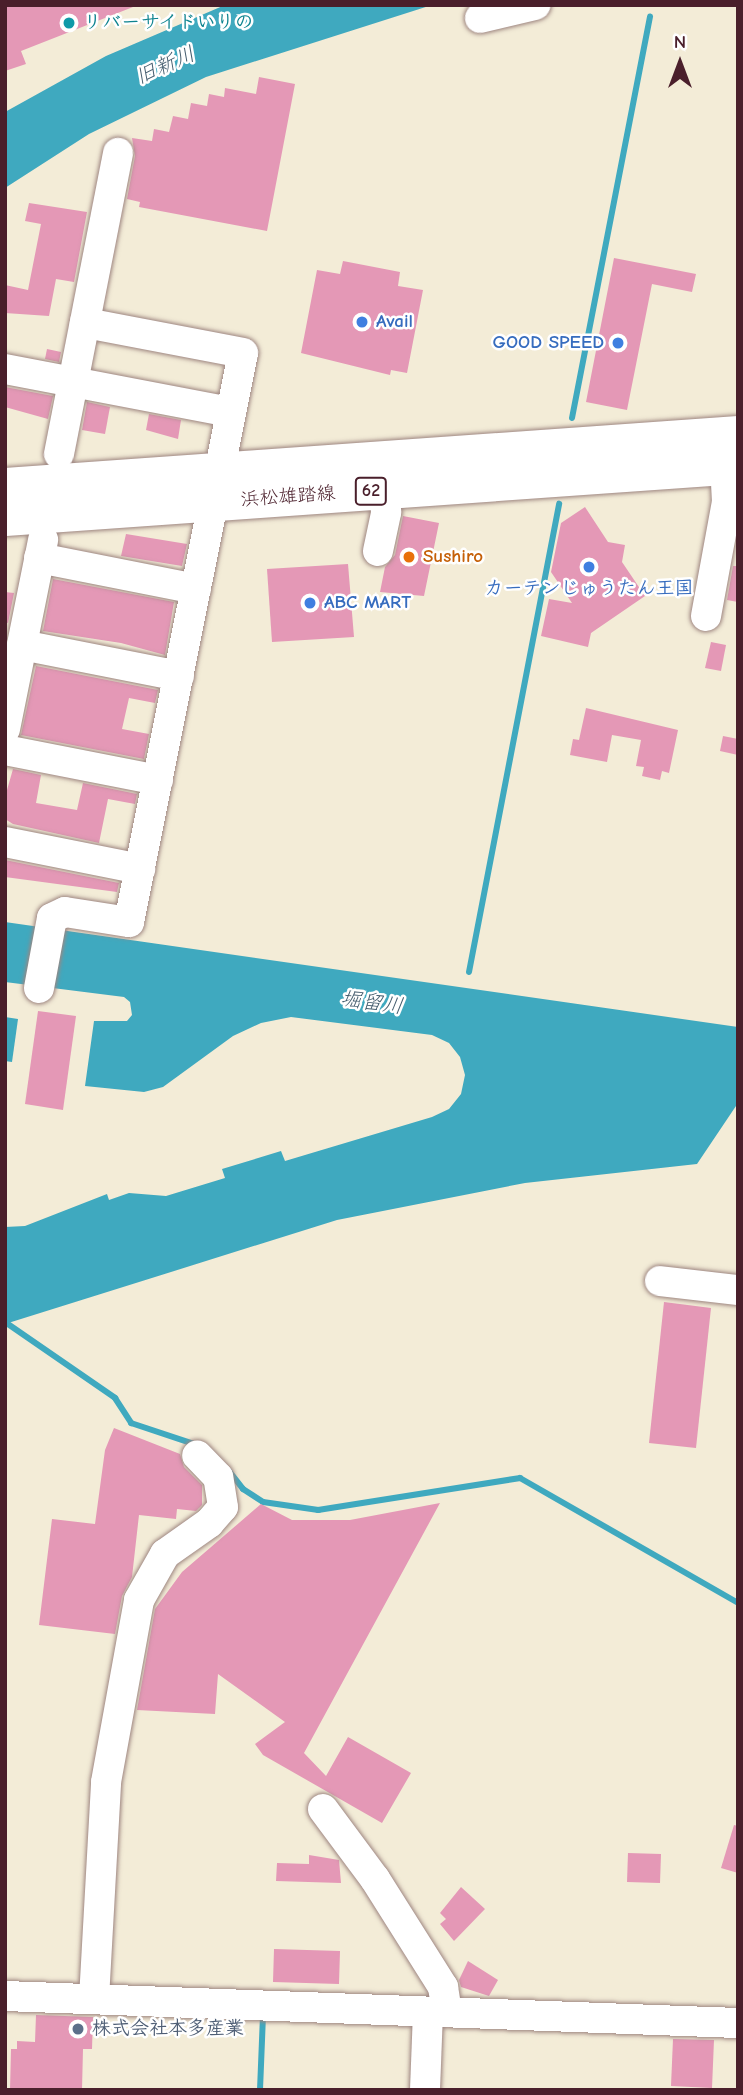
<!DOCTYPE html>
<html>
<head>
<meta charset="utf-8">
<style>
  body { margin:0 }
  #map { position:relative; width:743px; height:2095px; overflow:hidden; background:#f3ecd7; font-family:"Comic Neue","Klee One",sans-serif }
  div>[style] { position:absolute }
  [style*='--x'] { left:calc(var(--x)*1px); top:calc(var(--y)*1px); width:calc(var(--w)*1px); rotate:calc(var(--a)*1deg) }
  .water>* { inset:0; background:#3fa9bf }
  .stream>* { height:6px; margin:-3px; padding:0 3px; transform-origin:3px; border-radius:3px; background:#3fa9bf }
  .building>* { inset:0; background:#e498b6 }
  .roads { filter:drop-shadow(0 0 2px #9e8681) drop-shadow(0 0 2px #9e8681) }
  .minor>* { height:30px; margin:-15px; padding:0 15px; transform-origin:15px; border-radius:15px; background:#fff }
  .major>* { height:37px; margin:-18.5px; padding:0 18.5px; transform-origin:18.5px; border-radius:18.5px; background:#fff }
  .dots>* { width:19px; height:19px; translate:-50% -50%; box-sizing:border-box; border:4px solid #fff; border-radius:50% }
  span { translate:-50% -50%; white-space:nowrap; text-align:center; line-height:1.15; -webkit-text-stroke:5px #fff; paint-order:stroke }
  .shield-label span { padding:2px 5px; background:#fff; border:2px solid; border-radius:5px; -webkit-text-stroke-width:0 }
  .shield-label { font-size:18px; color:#4a1f2b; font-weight:700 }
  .culture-label { font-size:19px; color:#0d838f; font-weight:700 }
  .left { translate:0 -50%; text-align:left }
  .shop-label { font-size:19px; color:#366cbe; font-weight:700 }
  .right { translate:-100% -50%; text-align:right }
  .street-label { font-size:19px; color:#4a1f2b }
  .food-label { font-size:19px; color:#c56008; font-weight:700 }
  .service-label { font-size:19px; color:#4e5e75; font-weight:700 }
  .water-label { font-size:21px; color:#455d6e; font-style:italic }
  .frame { position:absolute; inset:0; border:7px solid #4a1f2b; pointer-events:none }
  .north { position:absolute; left:645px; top:28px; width:70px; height:70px; -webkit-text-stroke:5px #fff; paint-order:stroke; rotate:0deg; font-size:19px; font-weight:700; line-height:28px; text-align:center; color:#4a1f2b }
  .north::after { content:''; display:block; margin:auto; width:24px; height:32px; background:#4a1f2b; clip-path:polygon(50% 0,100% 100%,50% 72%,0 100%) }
</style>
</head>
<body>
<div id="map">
  <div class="water">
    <i style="clip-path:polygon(225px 5px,432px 5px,206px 77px,89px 134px,5px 188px,5px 112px,106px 56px)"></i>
    <i style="clip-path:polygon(5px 922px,738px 1027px,738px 1103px,697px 1164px,525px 1183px,337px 1220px,5px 1324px,5px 1227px,25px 1226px,107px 1194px,109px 1200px,129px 1193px,166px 1196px,225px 1178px,222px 1169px,281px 1151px,285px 1161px,432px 1117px,449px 1109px,461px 1094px,465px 1075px,460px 1057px,449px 1043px,432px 1035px,291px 1017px,261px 1023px,233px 1036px,163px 1087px,144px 1092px,85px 1086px,94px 1021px,127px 1021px,132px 1015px,130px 1002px,124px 997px,5px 982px)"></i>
    <i style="clip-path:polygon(5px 1017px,18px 1019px,12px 1062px,5px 1061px)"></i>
  </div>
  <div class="stream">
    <i style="--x:572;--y:418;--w:409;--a:-79"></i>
    <i style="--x:469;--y:972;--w:477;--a:-79.1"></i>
    <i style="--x:5;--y:1322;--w:134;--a:34.6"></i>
    <i style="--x:115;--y:1398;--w:30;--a:57"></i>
    <i style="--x:131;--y:1423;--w:70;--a:18.4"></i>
    <i style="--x:229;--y:1471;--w:23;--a:52"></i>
    <i style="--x:243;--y:1489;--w:24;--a:33"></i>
    <i style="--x:263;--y:1502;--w:56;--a:8.3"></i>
    <i style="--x:318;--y:1510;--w:205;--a:-9"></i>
    <i style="--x:520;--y:1478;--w:251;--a:29.8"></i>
    <i style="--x:260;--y:2090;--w:75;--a:-87.7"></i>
  </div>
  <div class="building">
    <i style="clip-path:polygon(5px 5px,132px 5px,133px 7px,21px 51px,26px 64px,5px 71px)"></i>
    <i style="clip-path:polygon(259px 77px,295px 84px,267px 231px,139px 207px,140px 202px,127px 199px,135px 156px,132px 138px,152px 141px,154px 129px,169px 132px,173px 116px,188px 119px,191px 103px,207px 106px,209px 94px,224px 97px,225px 88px,256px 94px)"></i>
    <i style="clip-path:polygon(29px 203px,87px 212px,74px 282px,56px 279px,49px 316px,5px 313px,5px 285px,28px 290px,41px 224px,25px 221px)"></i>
    <i style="clip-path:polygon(614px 258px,696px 274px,692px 292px,652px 284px,627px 410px,586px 402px)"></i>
    <i style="clip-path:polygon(343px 261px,400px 272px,398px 286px,423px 290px,407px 373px,391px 370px,390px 375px,301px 353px,317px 270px,340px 274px)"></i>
    <i style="clip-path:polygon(47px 349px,61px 352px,59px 362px,45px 359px)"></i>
    <i style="clip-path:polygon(5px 387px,53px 396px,48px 419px,5px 407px)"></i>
    <i style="clip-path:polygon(87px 402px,110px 407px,105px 434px,82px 430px)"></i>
    <i style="clip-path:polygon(149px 414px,181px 420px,178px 439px,146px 430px)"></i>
    <i style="clip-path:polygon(585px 507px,608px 542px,625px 545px,622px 562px,645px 596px,591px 633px,588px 647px,541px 636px,549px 599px,572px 603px,551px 572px,561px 523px)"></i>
    <i style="clip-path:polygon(403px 516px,439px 523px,424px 596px,380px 592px,385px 567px,395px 555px)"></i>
    <i style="clip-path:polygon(126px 534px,187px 544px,182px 566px,121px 556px)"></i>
    <i style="clip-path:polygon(348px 564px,354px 637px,272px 642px,267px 569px)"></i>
    <i style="clip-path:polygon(733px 566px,738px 566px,738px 602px,727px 600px)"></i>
    <i style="clip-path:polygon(53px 579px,174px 602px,165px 655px,121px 643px,43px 631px)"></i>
    <i style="clip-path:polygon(5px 592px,14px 593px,8px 623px,5px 622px)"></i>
    <i style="clip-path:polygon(711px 642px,726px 645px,721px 671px,705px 668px)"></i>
    <i style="clip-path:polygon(36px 666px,158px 690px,155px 703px,129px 698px,122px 729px,149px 734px,144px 759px,21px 735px)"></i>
    <i style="clip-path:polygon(586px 708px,678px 730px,669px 773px,662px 771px,660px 780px,642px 776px,644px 767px,636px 766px,641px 740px,612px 735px,607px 762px,570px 755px,573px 739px,579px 740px)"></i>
    <i style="clip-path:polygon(723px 736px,738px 739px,738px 755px,720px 751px)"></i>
    <i style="clip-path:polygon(13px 769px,41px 775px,36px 803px,77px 810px,83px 783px,137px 794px,135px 804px,108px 799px,99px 843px,13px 824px,5px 819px,5px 797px)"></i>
    <i style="clip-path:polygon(5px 860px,119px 883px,117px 892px,5px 877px)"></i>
    <i style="clip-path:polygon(38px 1011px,76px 1016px,63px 1110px,25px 1104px)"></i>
    <i style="clip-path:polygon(664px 1302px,711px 1308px,696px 1448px,649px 1443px)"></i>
    <i style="clip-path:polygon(114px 1428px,180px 1454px,184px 1467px,202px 1485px,202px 1505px,196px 1511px,177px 1509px,176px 1519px,139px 1515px,132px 1577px,122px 1596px,115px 1634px,39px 1625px,52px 1519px,95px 1524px,105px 1450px)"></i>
    <i style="clip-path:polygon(440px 1503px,304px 1753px,326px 1776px,348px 1737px,411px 1773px,382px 1823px,263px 1755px,255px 1744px,285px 1722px,218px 1674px,215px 1714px,137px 1710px,155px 1609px,182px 1572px,261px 1504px,292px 1520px,350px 1520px)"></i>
    <i style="clip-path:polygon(734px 1825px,738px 1826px,738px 1873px,721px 1868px)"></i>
    <i style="clip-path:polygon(628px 1853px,661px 1854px,660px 1883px,627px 1882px)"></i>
    <i style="clip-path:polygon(309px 1855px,339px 1860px,341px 1883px,276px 1881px,277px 1863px,309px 1864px)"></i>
    <i style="clip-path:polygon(461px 1887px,485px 1909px,454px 1941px,440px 1924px,446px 1919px,440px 1913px)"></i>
    <i style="clip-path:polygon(274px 1949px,340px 1951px,339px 1984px,273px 1982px)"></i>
    <i style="clip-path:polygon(468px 1961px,498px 1980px,489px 1996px,461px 1987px,459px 1980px)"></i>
    <i style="clip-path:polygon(36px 2015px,93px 2017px,92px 2049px,83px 2049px,82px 2090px,10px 2090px,11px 2049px,17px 2049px,17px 2041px,35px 2042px)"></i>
    <i style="clip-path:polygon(673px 2039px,714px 2040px,712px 2088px,671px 2086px)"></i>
  </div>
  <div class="roads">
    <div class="minor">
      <i style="--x:480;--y:18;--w:57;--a:-13.3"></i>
      <i style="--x:5;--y:369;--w:230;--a:10.8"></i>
      <i style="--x:59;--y:454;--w:307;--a:-78.9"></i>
      <i style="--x:378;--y:551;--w:40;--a:-78"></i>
      <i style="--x:386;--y:512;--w:22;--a:-95"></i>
      <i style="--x:39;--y:558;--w:160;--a:11.2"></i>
      <i style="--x:706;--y:616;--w:116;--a:-79.6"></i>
      <i style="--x:727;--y:502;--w:36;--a:-93"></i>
      <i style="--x:22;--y:645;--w:160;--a:11.2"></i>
      <i style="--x:5;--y:729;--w:193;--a:-78.6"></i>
      <i style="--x:5;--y:750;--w:156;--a:11.1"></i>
      <i style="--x:5;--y:842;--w:138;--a:11.3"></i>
      <i style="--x:39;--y:988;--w:71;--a:-79.5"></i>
      <i style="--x:52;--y:918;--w:14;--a:-25"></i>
      <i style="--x:65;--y:912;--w:65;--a:8.9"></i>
      <i style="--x:129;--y:922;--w:580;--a:-78.67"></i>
      <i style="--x:243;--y:353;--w:161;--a:-169.2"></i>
      <i style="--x:660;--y:1281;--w:79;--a:6.6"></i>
      <i style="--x:323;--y:1809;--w:87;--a:53.4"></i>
      <i style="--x:375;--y:1879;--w:128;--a:57.8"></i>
      <i style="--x:443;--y:1987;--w:25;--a:81"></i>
      <i style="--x:5;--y:1996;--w:733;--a:2.11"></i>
      <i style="--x:94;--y:1999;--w:217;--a:-86.8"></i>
      <i style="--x:106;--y:1782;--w:185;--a:-79.7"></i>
      <i style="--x:139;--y:1600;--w:53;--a:-60.5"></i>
      <i style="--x:165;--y:1554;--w:54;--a:-35.2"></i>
      <i style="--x:209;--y:1523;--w:21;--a:-49"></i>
      <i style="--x:223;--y:1507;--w:30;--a:-99"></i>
      <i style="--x:218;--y:1477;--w:30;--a:-134"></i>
      <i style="--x:425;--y:2090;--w:78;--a:-87.8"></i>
    </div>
    <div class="major">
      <i style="--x:5;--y:486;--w:735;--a:-4.06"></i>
      <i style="--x:5;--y:517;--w:735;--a:-4.06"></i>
    </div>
  </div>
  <div class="dots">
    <i style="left:69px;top:23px;background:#0f9aa8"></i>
    <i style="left:362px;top:322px;background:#3f7fe0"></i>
    <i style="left:618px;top:343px;background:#3f7fe0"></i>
    <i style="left:409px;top:557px;background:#e8710a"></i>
    <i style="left:589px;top:567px;background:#3f7fe0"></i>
    <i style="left:310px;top:603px;background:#3f7fe0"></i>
    <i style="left:78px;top:2029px;background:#5c6f8a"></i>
  </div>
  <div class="shield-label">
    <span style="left:371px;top:491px">62</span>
  </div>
  <div class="culture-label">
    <span class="left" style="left:83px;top:23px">リバーサイドいりの</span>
  </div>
  <div class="shop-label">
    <span class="left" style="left:376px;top:322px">Avail</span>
    <span class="right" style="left:604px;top:343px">GOOD SPEED</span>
    <span style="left:589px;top:589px">カーテンじゅうたん王国</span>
    <span class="left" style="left:324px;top:603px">ABC MART</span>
  </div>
  <div class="street-label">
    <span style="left:288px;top:497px;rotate:-4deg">浜松雄踏線</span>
  </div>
  <div class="food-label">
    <span class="left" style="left:423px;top:557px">Sushiro</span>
  </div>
  <div class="service-label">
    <span class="left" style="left:92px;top:2029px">株式会社本多産業</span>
  </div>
  <div class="water-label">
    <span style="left:165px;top:65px;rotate:-24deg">旧新川</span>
    <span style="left:372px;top:1002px;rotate:8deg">堀留川</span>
  </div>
  <div class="frame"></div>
  <div class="north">N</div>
</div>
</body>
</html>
